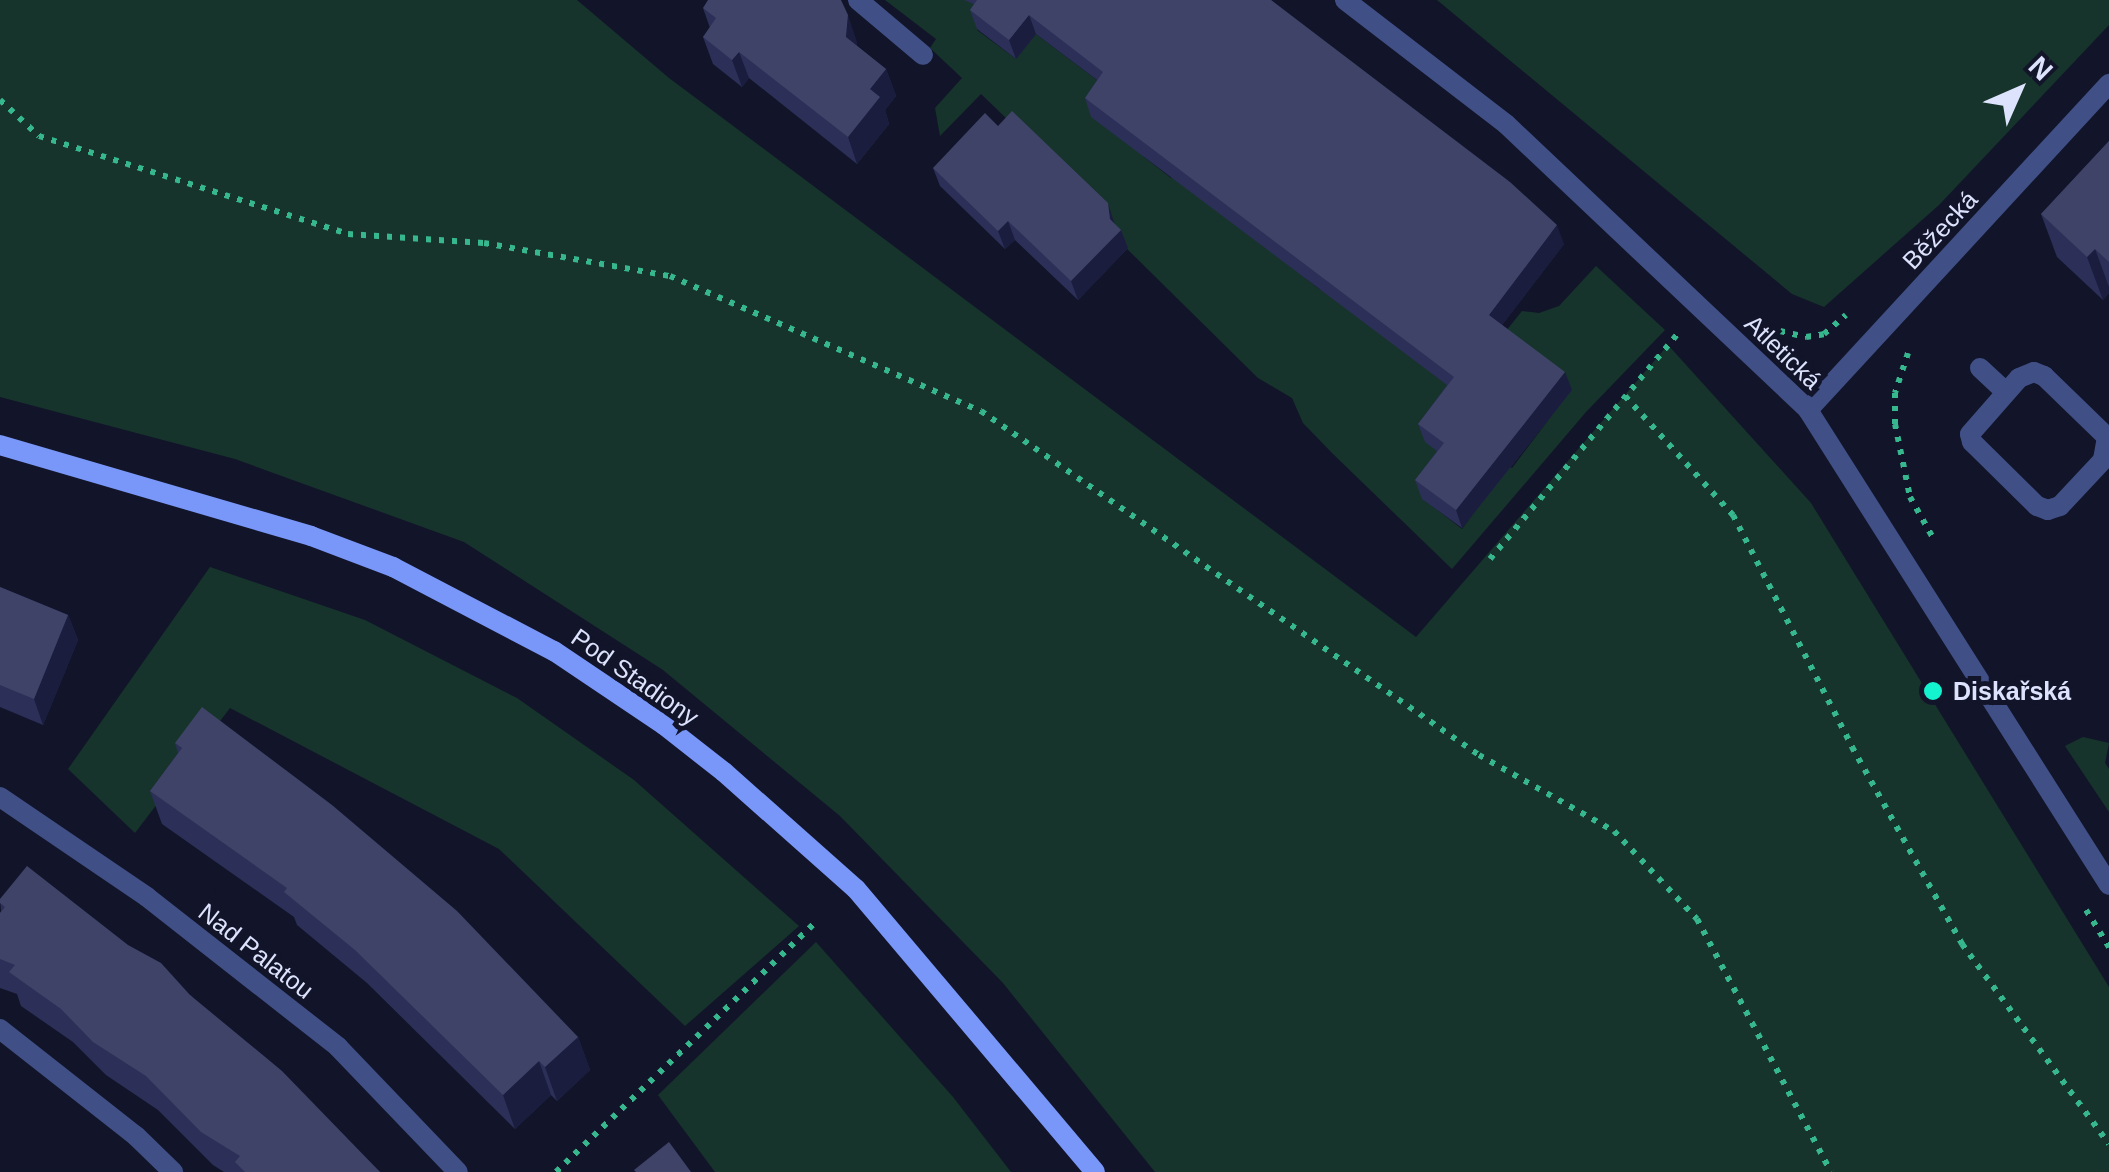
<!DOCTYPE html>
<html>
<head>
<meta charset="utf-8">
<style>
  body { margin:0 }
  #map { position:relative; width:2109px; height:1172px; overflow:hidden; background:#12152a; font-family:Helvetica,sans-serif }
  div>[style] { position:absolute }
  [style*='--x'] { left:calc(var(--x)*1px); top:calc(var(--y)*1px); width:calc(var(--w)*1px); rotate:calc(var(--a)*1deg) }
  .green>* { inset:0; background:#16342b }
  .path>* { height:6px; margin-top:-3px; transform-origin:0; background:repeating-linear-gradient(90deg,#37b78e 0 5px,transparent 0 13px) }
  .service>* { height:20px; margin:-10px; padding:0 10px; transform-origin:10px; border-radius:10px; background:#405086 }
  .minor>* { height:20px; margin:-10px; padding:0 10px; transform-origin:10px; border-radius:10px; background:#405086 }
  .tertiary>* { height:20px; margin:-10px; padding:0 10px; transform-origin:10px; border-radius:10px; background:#405086 }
  .secondary>* { height:20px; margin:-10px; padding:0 10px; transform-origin:10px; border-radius:10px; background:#7997f8 }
  .wall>* { inset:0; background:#2c2f57 }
  .shaded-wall>* { inset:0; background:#1a1d3d }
  .building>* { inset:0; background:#3f4368 }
  .dots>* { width:28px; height:28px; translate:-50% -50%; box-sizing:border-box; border:5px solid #12152a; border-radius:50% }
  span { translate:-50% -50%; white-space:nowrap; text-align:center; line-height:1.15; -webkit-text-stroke:10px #12152a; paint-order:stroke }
  .street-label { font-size:25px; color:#dde2fd }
  .poi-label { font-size:25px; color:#dde2fd; font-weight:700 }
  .left { translate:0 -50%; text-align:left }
  .north { position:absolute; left:1969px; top:40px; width:100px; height:100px; -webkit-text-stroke:8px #12152a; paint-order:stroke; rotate:45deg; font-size:28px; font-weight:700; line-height:40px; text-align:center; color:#dde2fd }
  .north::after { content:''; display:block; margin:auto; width:35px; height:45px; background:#dde2fd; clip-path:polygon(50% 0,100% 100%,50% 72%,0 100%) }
</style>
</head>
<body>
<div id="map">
  <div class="green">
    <i style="clip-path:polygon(0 0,577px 0,669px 78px,1416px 637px,1668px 345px,1811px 503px,2109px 987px,2109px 1172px,1155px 1172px,1003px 983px,840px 816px,663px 670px,464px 542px,235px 459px,0 397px)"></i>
    <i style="clip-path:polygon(evenodd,885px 0,995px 0,977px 30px,1016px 59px,1036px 34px,1110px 90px,1144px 157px,1171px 178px,1197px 145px,1280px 258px,1319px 289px,1502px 336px,1522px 311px,1539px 313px,1559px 306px,1596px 266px,1665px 330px,1586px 412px,1452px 569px,1333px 454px,1303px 423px,1292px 398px,1258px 378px,1116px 238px,1114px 222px,981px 94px,940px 136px,935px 108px,962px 78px,930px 48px,936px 39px,885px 0,1571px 390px,1512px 468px,1497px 457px,1489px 493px,1462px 529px,1423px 499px,1450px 461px,1571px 390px)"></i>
    <i style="clip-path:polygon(1437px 0,2109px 0,2109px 25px,1939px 205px,1824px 307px,1792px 294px)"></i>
    <i style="clip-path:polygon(210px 567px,365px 620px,517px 698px,634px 780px,799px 926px,685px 1026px,499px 849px,230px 708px,135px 833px,68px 769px)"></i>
    <i style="clip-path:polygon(2083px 737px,2109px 743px,2105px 763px,2109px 769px,2109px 812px,2065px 746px)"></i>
    <i style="clip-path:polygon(816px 942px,953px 1097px,1011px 1172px,715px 1172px,658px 1095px)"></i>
  </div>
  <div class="path">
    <i style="--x:0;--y:100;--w:53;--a:42.7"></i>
    <i style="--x:39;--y:136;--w:324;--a:17.6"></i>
    <i style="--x:348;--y:234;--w:136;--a:3.8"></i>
    <i style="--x:484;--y:243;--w:189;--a:10.1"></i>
    <i style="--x:670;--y:276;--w:339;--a:23.5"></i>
    <i style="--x:981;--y:411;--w:605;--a:34.64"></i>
    <i style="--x:1479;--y:755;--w:155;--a:29.4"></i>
    <i style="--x:1614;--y:831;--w:121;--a:46.7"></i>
    <i style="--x:1697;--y:919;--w:286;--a:62.1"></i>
    <i style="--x:1780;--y:331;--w:27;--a:13"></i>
    <i style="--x:1806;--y:337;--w:18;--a:-9"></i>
    <i style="--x:1824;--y:334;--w:29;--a:-41"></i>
    <i style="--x:1908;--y:353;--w:42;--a:108"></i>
    <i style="--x:1895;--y:393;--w:31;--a:90"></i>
    <i style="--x:1895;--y:424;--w:75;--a:78.4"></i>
    <i style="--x:1910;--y:497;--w:45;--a:60.6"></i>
    <i style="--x:1625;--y:396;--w:161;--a:47.8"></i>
    <i style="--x:1733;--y:515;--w:261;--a:62.8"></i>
    <i style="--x:1852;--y:747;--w:226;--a:60.8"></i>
    <i style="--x:1962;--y:944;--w:248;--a:53.7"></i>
    <i style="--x:1490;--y:559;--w:295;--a:-50.2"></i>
    <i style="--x:2086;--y:910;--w:44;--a:58.1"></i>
    <i style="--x:556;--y:1172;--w:358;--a:-43.9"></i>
  </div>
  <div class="service">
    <i style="--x:858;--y:0;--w:85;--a:40.2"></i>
    <i style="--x:1980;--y:368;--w:35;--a:43"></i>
    <i style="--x:2034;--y:372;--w:11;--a:22"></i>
    <i style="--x:2044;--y:376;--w:88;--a:44.1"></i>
    <i style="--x:2107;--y:437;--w:23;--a:100"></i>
    <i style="--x:2103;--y:460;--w:63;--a:133.1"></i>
    <i style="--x:2060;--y:506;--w:13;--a:162"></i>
    <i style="--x:2048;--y:510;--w:12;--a:-160"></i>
    <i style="--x:2037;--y:506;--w:91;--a:-135.4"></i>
    <i style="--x:1972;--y:442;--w:8;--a:-104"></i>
    <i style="--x:1970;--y:434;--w:74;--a:-48.8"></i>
    <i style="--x:2019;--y:378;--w:16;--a:-22"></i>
    <i style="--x:0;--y:1029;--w:173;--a:38.2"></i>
    <i style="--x:136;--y:1136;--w:52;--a:44.2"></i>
  </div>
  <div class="minor">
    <i style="--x:1808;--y:410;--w:444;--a:-47.3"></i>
    <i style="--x:0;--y:797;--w:178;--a:34.2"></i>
    <i style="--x:147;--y:897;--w:243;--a:38.1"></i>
    <i style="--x:338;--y:1047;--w:173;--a:46.2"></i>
  </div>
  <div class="tertiary">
    <i style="--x:1345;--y:0;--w:203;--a:37.6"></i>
    <i style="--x:1506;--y:124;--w:416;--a:43.4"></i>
    <i style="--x:1808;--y:410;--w:562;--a:57.64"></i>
  </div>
  <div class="secondary">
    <i style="--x:0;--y:445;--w:324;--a:16.3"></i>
    <i style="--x:311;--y:536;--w:88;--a:20.7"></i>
    <i style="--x:393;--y:567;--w:182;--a:27.6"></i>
    <i style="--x:554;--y:651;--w:133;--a:33.9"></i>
    <i style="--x:664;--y:725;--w:76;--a:38.1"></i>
    <i style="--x:724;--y:772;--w:176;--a:41.6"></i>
    <i style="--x:856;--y:889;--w:370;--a:49.8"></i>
  </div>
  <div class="wall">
    <i style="clip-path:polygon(964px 0,1271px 0,1564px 244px,1502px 325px,1572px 390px,1462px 528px,1422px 499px,1415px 480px,1437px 451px,1425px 442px,1418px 424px,1447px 385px,1091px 117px,1085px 98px,1097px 80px,1036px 34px,1016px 59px,977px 29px,970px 10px,974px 4px)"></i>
    <i style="clip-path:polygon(703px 8px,857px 42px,857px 46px,886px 69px,896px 96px,885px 110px,889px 124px,857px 164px,749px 78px,742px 87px,713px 64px,703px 37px,710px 28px)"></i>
    <i style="clip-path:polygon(998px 126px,1121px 230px,1128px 248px,1078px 300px,1015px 240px,1005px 249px,940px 186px,933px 168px)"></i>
    <i style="clip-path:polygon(2109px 141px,2109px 293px,2103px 300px,2057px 257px,2041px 214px)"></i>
    <i style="clip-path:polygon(0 587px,68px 615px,78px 640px,43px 725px,0 707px)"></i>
    <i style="clip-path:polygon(175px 743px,578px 1037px,590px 1070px,557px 1101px,551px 1095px,515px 1129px,367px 983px,297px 925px,294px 917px,162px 824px,150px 791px,178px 753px)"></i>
    <i style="clip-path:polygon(0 899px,190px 995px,380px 1172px,224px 1172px,213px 1165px,158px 1110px,106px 1075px,73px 1042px,21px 1006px,17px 994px,0 988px,0 913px,1px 911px)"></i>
  </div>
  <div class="shaded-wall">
    <i style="clip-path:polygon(848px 15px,857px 42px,856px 64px,846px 37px)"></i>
    <i style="clip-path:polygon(1029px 15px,1036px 34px,1016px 59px,1009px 40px)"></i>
    <i style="clip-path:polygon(739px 52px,749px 78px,742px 87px,732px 60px)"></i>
    <i style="clip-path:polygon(886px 69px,896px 96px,885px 110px,889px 124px,857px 164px,848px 137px,870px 89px)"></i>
    <i style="clip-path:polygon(1108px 203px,1114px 222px,1116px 235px,1121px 230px,1128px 248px,1078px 300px,1071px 281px,1110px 219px)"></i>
    <i style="clip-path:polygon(1008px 221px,1015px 240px,1005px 249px,998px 231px)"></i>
    <i style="clip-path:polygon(1557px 225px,1564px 244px,1496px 333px,1489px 315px)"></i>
    <i style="clip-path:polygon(2095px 249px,2109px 287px,2109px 293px,2103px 300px,2087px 257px)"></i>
    <i style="clip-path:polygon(1565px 372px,1572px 390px,1462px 528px,1456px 510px)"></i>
    <i style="clip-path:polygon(68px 615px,78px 640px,43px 725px,34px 699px)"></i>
    <i style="clip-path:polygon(578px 1037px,590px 1070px,557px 1101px,545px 1067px)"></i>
    <i style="clip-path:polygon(539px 1061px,551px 1095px,515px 1129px,503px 1095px)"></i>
  </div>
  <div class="building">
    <i style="clip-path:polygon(708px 0,841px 0,848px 15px,846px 37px,886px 69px,870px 89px,880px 97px,848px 137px,739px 52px,732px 60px,703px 37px,716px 18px,703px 8px)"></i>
    <i style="clip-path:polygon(977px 0,1271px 0,1510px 182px,1557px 225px,1489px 315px,1565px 372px,1456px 510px,1415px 480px,1444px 443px,1418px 424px,1454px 377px,1085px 98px,1103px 72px,1029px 15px,1009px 40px,970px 10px)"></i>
    <i style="clip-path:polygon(1012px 111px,1108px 203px,1110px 219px,1121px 230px,1071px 281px,1008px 221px,998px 231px,933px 168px,985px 113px,998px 126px)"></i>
    <i style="clip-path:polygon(2109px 141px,2109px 262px,2095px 249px,2087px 257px,2041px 214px)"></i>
    <i style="clip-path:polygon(0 587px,68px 615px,34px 699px,0 685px)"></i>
    <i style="clip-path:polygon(202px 707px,332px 805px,457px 911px,578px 1037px,545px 1067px,539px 1061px,503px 1095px,355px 950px,284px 892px,287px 888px,150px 791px,182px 748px,175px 743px)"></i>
    <i style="clip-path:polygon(27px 866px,128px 945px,161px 963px,190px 995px,282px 1071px,380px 1172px,245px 1172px,235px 1162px,240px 1156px,201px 1132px,146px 1076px,93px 1042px,61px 1009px,9px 972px,15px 965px,0 959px,0 913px,5px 907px,0 903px,0 899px)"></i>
    <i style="clip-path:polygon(669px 1142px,691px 1172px,636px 1172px,634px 1170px)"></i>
  </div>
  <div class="dots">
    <i style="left:1933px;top:691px;background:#13f3cf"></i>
  </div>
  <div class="street-label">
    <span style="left:1940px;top:230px;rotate:-47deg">Běžecká</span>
    <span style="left:1783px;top:352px;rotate:44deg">Atletická</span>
    <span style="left:635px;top:677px;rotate:35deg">Pod Stadiony</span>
    <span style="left:256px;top:951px;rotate:38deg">Nad Palatou</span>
  </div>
  <div class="poi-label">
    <span class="left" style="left:1953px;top:691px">Diskařská</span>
  </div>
  <div class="north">N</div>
</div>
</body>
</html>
